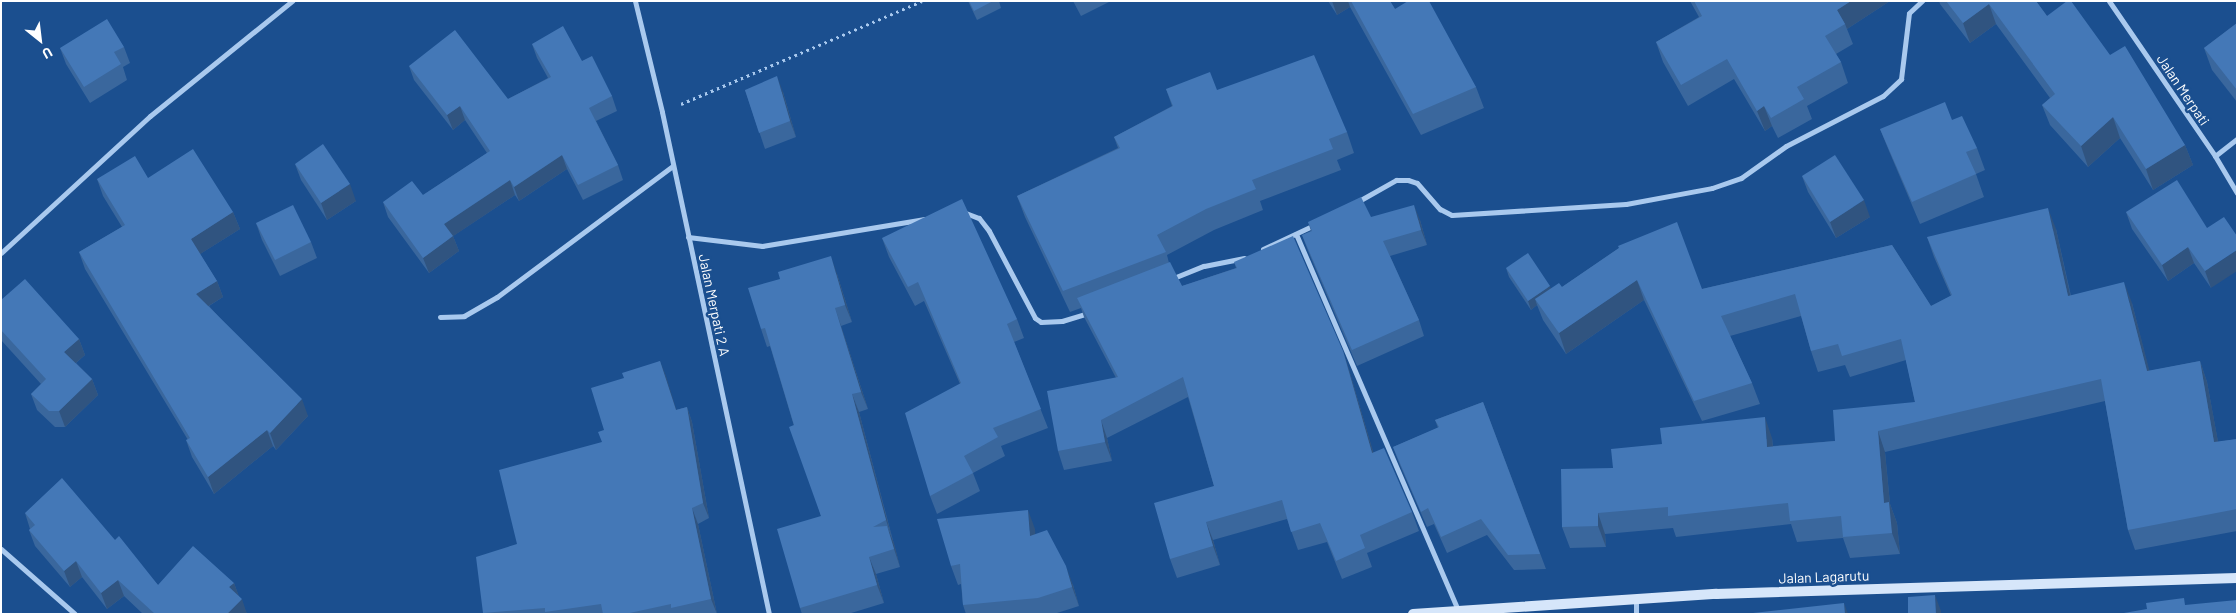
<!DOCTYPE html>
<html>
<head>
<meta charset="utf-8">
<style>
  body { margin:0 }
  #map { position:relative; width:2238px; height:615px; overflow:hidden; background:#1b4f8f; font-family:Barlow,sans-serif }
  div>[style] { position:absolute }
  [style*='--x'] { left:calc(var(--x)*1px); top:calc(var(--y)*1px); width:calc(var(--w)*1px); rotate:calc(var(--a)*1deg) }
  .path>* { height:3px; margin-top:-1.5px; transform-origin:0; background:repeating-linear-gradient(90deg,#a9c9ee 0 2.5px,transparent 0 6.5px) }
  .street>* { height:5px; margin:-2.5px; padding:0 2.5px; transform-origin:2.5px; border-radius:2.5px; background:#a9c9ee }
  .secondary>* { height:10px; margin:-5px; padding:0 5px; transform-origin:5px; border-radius:5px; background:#d6e6fa }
  .wall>* { inset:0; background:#3a679d }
  .shaded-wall>* { inset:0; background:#305480 }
  .building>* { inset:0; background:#4478b7 }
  span { translate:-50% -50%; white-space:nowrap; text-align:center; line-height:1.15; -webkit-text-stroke:5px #1b4f8f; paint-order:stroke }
  .street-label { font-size:14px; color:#fff }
  .frame { position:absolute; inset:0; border:2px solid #fff; pointer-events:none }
  .north { position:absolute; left:15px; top:15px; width:50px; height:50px; -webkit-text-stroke:4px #1b4f8f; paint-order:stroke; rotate:151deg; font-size:14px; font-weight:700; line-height:20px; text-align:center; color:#fff }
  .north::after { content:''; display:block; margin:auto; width:18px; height:22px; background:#fff; clip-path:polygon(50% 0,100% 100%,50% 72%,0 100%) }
</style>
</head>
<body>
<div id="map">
  <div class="path">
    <i style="--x:681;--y:104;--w:262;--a:-23.1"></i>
  </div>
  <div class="street">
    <i style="--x:635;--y:1;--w:114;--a:76.3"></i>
    <i style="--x:662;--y:112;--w:513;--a:77.97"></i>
    <i style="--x:2109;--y:1;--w:188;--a:55.6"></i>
    <i style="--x:2215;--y:156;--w:43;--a:59.3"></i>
    <i style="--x:2215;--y:156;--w:28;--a:-38"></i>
    <i style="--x:1357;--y:202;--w:45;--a:-29.4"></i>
    <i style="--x:1396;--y:180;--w:12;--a:0"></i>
    <i style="--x:1408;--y:180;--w:9;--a:18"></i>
    <i style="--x:1417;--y:183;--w:35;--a:49"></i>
    <i style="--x:1440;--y:209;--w:13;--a:27"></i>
    <i style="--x:1452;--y:215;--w:174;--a:-3.6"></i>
    <i style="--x:1626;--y:204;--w:87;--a:-10.5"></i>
    <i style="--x:1712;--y:188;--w:31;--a:-19"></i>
    <i style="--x:1741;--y:178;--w:55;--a:-35.4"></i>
    <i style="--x:1786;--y:146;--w:109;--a:-27.3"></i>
    <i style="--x:1883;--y:96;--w:25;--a:-43"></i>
    <i style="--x:1901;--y:79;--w:66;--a:-83.1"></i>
    <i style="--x:1909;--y:13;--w:18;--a:-43"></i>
    <i style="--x:963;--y:212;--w:17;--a:21"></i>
    <i style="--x:979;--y:218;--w:16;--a:52"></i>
    <i style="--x:989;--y:231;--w:98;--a:62.1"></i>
    <i style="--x:1035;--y:318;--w:7;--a:34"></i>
    <i style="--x:1041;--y:322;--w:21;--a:-3"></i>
    <i style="--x:1062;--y:321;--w:28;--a:-17"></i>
    <i style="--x:1296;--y:234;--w:410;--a:66.7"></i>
    <i style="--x:688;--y:237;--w:75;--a:6.9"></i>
    <i style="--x:762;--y:246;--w:165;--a:-9.4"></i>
    <i style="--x:1263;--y:249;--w:56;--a:-25.2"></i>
    <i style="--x:1;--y:253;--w:202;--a:-42.6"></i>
    <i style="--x:150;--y:116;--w:183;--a:-39"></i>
    <i style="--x:1171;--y:279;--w:35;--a:-22"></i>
    <i style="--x:1204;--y:266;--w:41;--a:-11.3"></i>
    <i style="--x:440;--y:317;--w:24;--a:-2"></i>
    <i style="--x:464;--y:316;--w:38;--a:-30"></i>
    <i style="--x:497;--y:297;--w:219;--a:-36.7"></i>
    <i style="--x:1;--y:549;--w:98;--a:41.3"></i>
    <i style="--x:1636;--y:599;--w:15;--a:90"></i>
  </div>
  <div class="secondary">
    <i style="--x:1413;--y:614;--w:304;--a:-3.8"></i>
    <i style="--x:1716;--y:594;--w:521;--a:-1.76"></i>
  </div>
  <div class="wall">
    <i style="clip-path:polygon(968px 1px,999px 1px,1001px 8px,977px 20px)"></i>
    <i style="clip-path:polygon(1073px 1px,1111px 1px,1081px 16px)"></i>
    <i style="clip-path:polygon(1328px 1px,1390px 1px,1395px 9px,1476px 87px,1484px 108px,1421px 135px,1350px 7px,1337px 15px)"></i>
    <i style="clip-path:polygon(1690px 1px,1890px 1px,1847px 29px,1853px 44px,1836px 54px,1841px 62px,1848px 83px,1807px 106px,1812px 119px,1778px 138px,1772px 126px,1765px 131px,1734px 79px,1688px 106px,1663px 62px,1656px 42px,1699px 17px)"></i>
    <i style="clip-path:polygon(1939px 1px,2036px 1px,2047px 16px,2110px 55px,2185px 145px,2193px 165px,2153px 190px,2120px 138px,2088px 167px,2050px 125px,2042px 105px,2050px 98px,1996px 24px,1970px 43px,1940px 4px)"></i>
    <i style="clip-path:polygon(2237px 23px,2237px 102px,2212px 70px,2204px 48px)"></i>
    <i style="clip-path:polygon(532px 44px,582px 61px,612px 96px,617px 111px,596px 121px,618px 165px,623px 180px,583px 200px,567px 169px,519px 201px,515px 195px,453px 236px,459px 251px,429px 273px,388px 217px,383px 202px,423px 195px,487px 153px,465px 120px,453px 130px,414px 80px,409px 66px,508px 99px,548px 78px,537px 58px)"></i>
    <i style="clip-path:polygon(124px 47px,130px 63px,123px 67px,127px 80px,90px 103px,66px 64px,60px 48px)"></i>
    <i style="clip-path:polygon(1166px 89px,1217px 90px,1347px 132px,1354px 153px,1337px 160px,1341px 170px,1260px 201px,1263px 210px,1214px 230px,1167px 255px,1169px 263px,1182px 286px,1236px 268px,1234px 262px,1343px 351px,1349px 370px,1373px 452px,1412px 512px,1419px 531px,1367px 553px,1372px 567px,1342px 579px,1327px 542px,1298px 550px,1287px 519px,1213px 540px,1220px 565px,1177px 578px,1170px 559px,1214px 486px,1188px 397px,1107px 438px,1112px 461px,1064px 470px,1058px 451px,1116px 378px,1084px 317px,1081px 308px,1070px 312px,1025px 217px,1017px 196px,1118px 148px,1114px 137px,1172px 106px)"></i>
    <i style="clip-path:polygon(745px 90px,783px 92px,796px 137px,765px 149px)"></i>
    <i style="clip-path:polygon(1880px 129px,1977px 148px,1985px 170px,1976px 174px,1984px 197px,1920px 224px,1889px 151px)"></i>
    <i style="clip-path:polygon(295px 164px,356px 201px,327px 220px,301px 180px)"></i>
    <i style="clip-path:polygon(1802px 176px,1870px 217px,1836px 238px,1808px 192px)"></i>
    <i style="clip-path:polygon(148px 178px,233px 212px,240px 229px,200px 254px,217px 281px,223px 297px,209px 306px,308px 416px,276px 450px,273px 446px,214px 494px,192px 457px,186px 440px,188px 440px,85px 269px,79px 252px,122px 227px,103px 196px,97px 179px)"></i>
    <i style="clip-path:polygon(2126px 212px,2207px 228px,2211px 288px,2194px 263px,2168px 281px,2132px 229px)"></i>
    <i style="clip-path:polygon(1371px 217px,1420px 220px,1427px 245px,1390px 256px,1419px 320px,1424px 336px,1357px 366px,1308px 251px,1302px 235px,1311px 231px,1308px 222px)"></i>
    <i style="clip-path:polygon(256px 223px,311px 242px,317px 258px,280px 276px,262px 240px)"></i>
    <i style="clip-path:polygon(2056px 229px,2071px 296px,2132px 303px,2149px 371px,2200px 361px,2207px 382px,2218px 442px,2237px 439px,2237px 531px,2135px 550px,2128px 530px,2105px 401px,1885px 452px,1890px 504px,1897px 523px,1900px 554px,1850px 558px,1843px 538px,1797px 542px,1791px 524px,1676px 537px,1673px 528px,1605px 534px,1606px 547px,1570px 548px,1562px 527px,1613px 468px,1772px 438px,1773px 446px,1835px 441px,1915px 402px,1906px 360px,1850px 377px,1845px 365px,1818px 372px,1811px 351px,1801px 316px,1730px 336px,1752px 383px,1760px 404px,1702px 421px,1644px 300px,1566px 354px,1543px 320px,1537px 305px,1531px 310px,1509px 277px,1506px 268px,1551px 289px,1562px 287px,1619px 248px,1702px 289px,1892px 245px,1931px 306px,1951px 296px,1934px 257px,1927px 237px)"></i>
    <i style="clip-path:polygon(882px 238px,1017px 319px,1024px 338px,1014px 342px,1048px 428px,1001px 446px,1005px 456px,973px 473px,980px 491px,937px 514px,930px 496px,960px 384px,924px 301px,915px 306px,889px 257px)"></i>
    <i style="clip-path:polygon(837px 274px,852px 322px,841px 326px,868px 409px,859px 412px,900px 567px,876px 574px,884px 603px,848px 614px,802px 614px,800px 608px,821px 516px,770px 346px,767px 347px,761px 329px)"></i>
    <i style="clip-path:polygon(1px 300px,79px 339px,85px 355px,76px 363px,92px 379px,98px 395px,65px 427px,55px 427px,37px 410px,31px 394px,41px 384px,1px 340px)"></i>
    <i style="clip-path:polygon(660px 361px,676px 410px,687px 407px,692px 422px,709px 518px,698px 524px,717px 614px,483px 614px,517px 544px,602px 442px,604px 430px,624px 378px)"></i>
    <i style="clip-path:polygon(1483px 402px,1546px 569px,1514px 570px,1487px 535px,1447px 553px,1434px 524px,1427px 527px,1399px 463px,1393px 447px,1438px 428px,1435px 420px)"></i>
    <i style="clip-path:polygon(25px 513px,115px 540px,158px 585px,234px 583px,239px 597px,247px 614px,143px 614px,124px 596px,107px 609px,82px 577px,70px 587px,35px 546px,29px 530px,30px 529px)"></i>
    <i style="clip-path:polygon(1035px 529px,1035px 534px,1073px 585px,1079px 606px,1054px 614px,966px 614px,963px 605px,961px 584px,958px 585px,951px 566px)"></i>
  </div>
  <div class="shaded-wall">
    <i style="clip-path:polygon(1332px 1px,1348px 1px,1350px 7px,1337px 15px)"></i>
    <i style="clip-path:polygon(1851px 1px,1890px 1px,1847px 29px,1845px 24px,1837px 10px)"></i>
    <i style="clip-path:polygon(1989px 4px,1996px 24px,1970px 43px,1963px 23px)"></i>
    <i style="clip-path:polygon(777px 76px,783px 92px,796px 137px,790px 121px)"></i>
    <i style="clip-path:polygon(460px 106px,465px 120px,453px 130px,447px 115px)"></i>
    <i style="clip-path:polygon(1764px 106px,1772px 126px,1765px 131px,1757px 111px)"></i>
    <i style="clip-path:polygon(2113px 117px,2120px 138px,2088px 167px,2081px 146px)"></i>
    <i style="clip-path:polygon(2185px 145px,2193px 165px,2153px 190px,2146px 169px)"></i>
    <i style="clip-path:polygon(562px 155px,567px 169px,519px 201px,514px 187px)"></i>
    <i style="clip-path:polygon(510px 180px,515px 195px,449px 239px,444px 224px)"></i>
    <i style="clip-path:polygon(350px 184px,356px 201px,327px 220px,321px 203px)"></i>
    <i style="clip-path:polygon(1864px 200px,1870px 217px,1836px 238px,1830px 222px)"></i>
    <i style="clip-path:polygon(1414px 205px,1420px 220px,1427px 245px,1421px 230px)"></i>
    <i style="clip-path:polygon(2048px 208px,2056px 229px,2075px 317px,2068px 296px)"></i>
    <i style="clip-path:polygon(233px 212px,240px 229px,197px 256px,191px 239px)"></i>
    <i style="clip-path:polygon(453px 236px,459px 251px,429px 273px,423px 258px)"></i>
    <i style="clip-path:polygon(2188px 247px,2194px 263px,2168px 281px,2162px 265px)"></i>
    <i style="clip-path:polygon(2237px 250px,2237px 271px,2211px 288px,2205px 271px)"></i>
    <i style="clip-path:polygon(831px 256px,837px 274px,852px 322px,845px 305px)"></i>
    <i style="clip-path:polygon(1637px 280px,1644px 300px,1566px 354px,1559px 333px)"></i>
    <i style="clip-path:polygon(217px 281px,223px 297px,202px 310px,196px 294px)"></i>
    <i style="clip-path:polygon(2124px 282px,2132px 303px,2155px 392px,2147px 371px)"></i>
    <i style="clip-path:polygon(1550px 286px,1553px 295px,1535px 299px,1537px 305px,1531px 310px,1528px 301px)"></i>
    <i style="clip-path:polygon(835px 308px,841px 326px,868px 409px,861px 392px)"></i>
    <i style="clip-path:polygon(79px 339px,85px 355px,70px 368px,64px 352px)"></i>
    <i style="clip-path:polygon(1343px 351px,1349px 370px,1379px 471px,1372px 453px)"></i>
    <i style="clip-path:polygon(660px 361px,666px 376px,681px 425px,676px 410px)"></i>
    <i style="clip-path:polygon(2200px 361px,2207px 382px,2222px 463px,2214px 442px)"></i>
    <i style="clip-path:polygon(92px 379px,98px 395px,65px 427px,59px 411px)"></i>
    <i style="clip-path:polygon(852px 394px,859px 412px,892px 538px,886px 520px)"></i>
    <i style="clip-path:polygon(302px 399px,308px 416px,276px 450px,270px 433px)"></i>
    <i style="clip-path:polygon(687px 407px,692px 422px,709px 518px,703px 503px)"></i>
    <i style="clip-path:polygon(1765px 417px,1772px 438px,1775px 467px,1767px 447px)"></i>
    <i style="clip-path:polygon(1101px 420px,1107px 438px,1112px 461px,1105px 442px)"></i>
    <i style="clip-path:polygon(267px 430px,273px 446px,214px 494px,208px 477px)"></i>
    <i style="clip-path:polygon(1878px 431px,1885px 452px,1890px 504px,1897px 523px,1900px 554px,1892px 533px,1884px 503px)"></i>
    <i style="clip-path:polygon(692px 508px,698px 524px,717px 614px,711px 599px)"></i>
    <i style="clip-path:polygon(1028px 510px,1035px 529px,1037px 555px,1030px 536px)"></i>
    <i style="clip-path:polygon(1598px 513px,1605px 534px,1606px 547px,1598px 526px)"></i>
    <i style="clip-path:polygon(1206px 522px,1213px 540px,1220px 565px,1213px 546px)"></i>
    <i style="clip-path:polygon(887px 526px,894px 543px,900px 567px,894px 549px)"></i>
    <i style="clip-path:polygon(869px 557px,876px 574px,884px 603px,877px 585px)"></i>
    <i style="clip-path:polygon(76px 561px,82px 577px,70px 587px,64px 571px)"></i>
    <i style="clip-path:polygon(1066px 566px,1073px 585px,1079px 606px,1072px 587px)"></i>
    <i style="clip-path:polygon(118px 580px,124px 596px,107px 609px,101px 593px)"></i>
    <i style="clip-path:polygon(234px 583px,240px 599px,229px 587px)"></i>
    <i style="clip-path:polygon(1935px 595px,1941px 611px,1941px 614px,1936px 614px)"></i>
    <i style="clip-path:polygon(242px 599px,247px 614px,227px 614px)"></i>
    <i style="clip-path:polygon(1844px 603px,1848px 614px,1845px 614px)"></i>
  </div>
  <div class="building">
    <i style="clip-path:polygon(969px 1px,993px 1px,974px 11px)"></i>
    <i style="clip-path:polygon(1351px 1px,1390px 1px,1395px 9px,1408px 1px,1429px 1px,1476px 87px,1413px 114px)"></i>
    <i style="clip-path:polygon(1694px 1px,1851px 1px,1837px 10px,1845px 24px,1825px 36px,1841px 62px,1797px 87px,1804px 99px,1771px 118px,1764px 106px,1757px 111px,1727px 59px,1681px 85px,1656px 42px,1702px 16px)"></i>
    <i style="clip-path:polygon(1946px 1px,2036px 1px,2047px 16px,2067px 1px,2071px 1px,2110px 55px,2125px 46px,2185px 145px,2146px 169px,2113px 117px,2081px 146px,2042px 105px,2055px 94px,1989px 4px,1963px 23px)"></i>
    <i style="clip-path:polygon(107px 19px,124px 47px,114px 52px,121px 64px,84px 87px,60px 48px)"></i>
    <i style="clip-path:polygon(2237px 23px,2237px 90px,2204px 48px)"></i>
    <i style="clip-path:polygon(563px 26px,582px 61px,592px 56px,612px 96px,589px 108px,618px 165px,578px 185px,562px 155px,514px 187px,510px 180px,444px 224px,453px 236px,423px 258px,383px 202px,412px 181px,423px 195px,490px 151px,460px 106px,447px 115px,409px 66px,455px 30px,508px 99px,551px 77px,532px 44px)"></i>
    <i style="clip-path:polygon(1314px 55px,1347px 132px,1329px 139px,1333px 149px,1252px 180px,1256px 189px,1206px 209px,1157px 235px,1166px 252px,1063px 291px,1017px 196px,1120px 148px,1114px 137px,1173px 106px,1166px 89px,1210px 72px,1217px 90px)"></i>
    <i style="clip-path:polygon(777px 76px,790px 121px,759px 133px,745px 90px)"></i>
    <i style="clip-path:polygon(1945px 102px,1952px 120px,1962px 116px,1977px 148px,1966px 152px,1976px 174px,1912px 202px,1880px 129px)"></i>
    <i style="clip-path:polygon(323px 144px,350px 184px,321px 203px,295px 164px)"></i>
    <i style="clip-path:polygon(193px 149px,233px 212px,191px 239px,217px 281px,196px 294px,302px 399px,270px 433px,267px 430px,208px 477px,186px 440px,190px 438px,79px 252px,125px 225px,97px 179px,135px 156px,148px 178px)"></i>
    <i style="clip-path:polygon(1835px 155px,1864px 200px,1830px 222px,1802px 176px)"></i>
    <i style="clip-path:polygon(2177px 180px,2207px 228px,2224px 217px,2237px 236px,2237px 250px,2205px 271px,2188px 247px,2162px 265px,2126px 212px)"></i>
    <i style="clip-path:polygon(1361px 197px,1371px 217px,1414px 205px,1421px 230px,1383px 241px,1419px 320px,1352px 350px,1302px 235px,1312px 231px,1308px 222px)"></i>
    <i style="clip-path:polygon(962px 199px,1017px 319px,1007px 324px,1041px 409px,993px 428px,998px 437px,964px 456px,973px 473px,930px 496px,905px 413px,961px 383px,918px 282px,908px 287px,882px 238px)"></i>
    <i style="clip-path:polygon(293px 205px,311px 242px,275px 260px,256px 223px)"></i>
    <i style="clip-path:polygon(2048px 208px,2068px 296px,2124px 282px,2147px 371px,2200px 361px,2214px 442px,2237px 439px,2237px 509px,2128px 530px,2101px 379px,1878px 431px,1884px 503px,1889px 502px,1892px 533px,1843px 537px,1841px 516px,1790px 521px,1788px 503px,1668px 516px,1668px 507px,1598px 513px,1598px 526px,1562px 527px,1561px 469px,1613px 468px,1611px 449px,1662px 444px,1660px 428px,1765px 417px,1767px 447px,1835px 441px,1833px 410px,1915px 402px,1901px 339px,1842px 356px,1838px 344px,1811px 351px,1795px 294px,1721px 316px,1752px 383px,1694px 401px,1637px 280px,1559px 333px,1535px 299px,1559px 283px,1562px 287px,1619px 248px,1618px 246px,1677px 222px,1702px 289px,1892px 245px,1931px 306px,1952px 295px,1927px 237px)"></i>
    <i style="clip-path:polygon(1293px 236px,1343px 351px,1372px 453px,1384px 448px,1412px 512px,1360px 535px,1365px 548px,1336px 561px,1320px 523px,1291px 532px,1282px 500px,1206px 522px,1213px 546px,1170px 559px,1154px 503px,1214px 486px,1183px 377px,1101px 420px,1105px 442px,1058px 451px,1047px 391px,1118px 377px,1077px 298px,1170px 262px,1182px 286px,1237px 268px,1234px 262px)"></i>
    <i style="clip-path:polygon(1528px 253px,1550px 286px,1528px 301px,1506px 268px)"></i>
    <i style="clip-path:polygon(831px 256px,845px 305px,835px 308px,861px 392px,852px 394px,886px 520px,873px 527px,887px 526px,894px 549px,869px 557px,877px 585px,800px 608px,777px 529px,821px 516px,789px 427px,794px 425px,765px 328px,761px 329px,748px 288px,780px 279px,778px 272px)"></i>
    <i style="clip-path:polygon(25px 279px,79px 339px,64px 352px,92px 379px,59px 411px,49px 411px,31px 394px,46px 379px,1px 330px,1px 300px)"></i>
    <i style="clip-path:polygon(660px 361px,676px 410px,687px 407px,703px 503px,692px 508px,711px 599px,671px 608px,671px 604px,625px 614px,603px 614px,601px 604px,545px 612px,545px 608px,483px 613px,476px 557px,517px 544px,499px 470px,602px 442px,598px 432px,604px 430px,591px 388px,624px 378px,622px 373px)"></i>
    <i style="clip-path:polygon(1483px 402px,1540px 554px,1508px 555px,1481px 519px,1441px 537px,1428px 508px,1421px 512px,1393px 447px,1439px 427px,1435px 420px)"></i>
    <i style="clip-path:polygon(62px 478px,115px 540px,119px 536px,158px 585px,193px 546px,234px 583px,229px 587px,242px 599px,227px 614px,155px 614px,118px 580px,101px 593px,76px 561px,64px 571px,29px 530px,35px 525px,25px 513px)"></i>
    <i style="clip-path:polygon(1028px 510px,1030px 536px,1047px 530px,1066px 566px,1072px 587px,1038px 598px,963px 605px,960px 564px,951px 566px,937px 519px)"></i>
    <i style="clip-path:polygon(1935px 595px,1936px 614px,1908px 614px,1908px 597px)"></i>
    <i style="clip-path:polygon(2184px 598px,2185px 605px,2237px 600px,2237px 614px,2118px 614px,2147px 609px,2146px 603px)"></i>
    <i style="clip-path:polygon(1844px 603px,1845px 614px,1744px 614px)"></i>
  </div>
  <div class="street-label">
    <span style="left:2183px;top:90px;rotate:56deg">Jalan Merpati</span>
    <span style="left:714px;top:305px;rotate:78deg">Jalan Merpati 2 A</span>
    <span style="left:1824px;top:577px;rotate:-2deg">Jalan Lagarutu</span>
  </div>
  <div class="frame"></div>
  <div class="north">U</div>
</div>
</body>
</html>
